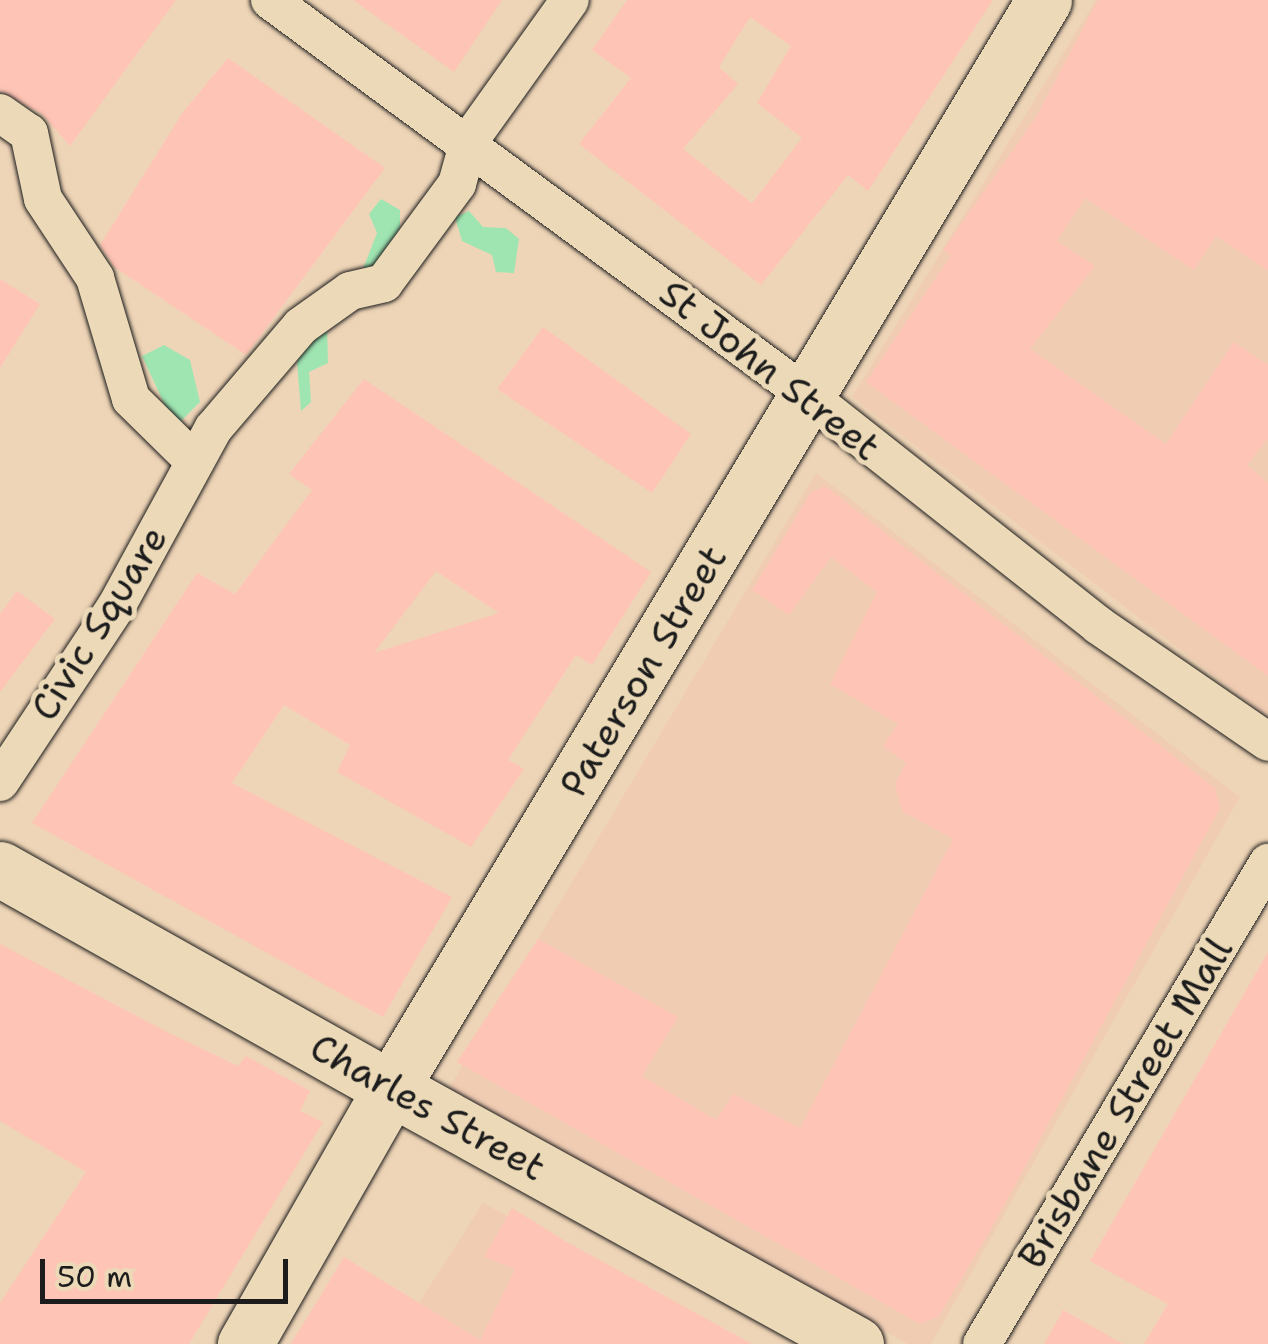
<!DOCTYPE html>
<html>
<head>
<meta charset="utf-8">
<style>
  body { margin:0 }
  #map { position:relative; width:1268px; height:1344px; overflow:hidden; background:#efd5b7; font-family:"Shantell Sans",sans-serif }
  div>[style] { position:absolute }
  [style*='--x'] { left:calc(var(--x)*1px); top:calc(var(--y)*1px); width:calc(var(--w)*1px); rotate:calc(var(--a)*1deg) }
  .built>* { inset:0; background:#f0ccb3 }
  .green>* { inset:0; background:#9fe5b2 }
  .building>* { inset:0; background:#fec4b5 }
  .roads { filter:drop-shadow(0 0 2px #1c1c1c) drop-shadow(0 0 2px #1c1c1c) }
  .street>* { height:38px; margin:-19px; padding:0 19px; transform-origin:19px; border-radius:19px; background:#ebd9b7 }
  .secondary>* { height:55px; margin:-27.5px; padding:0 27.5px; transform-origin:27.5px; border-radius:27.5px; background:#ebd9b7 }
  .highway>* { height:55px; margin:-27.5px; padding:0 27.5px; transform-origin:27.5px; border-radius:27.5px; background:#ebd9b7 }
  span { translate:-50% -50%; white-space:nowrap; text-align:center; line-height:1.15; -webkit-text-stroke:10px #ebd9b7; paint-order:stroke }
  .street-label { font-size:38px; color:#1c1c1c }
  .scale { position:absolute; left:40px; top:1259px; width:248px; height:45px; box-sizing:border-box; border:5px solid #1c1c1c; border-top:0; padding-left:12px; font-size:30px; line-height:35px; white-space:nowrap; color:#1c1c1c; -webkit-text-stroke:8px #ebd9b7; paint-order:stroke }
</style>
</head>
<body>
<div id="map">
  <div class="built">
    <i style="clip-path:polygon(1096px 0,1268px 0,1268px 717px,852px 397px)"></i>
    <i style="clip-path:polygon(816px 473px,1240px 797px,931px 1344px,908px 1344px,448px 1090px)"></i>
    <i style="clip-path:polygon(483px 1203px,744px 1344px,482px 1344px,417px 1306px)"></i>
  </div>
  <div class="green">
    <i style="clip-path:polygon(381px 199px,400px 210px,400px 231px,378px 279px,363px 269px,377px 233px,369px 214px)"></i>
    <i style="clip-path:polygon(469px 211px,483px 227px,506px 228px,519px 239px,514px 273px,496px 272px,492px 255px,462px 241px,455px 217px)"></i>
    <i style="clip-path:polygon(315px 324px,327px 326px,328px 363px,309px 372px,311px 402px,301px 411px,297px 362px)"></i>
    <i style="clip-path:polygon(164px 345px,190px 360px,200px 402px,175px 427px,142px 356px)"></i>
  </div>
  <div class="building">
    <i style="clip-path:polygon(0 0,176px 0,70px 146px,42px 114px,0 91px)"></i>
    <i style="clip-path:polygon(353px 0,502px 0,454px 72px)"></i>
    <i style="clip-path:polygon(evenodd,627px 0,993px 0,868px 191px,848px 175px,761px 285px,579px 144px,631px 78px,592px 50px,627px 0,750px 17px,791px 46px,757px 103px,802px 138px,752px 203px,683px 149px,738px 84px,719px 67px,750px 17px)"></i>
    <i style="clip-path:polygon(1098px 0,1268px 0,1268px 271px,1216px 236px,1194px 270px,1085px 198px,1057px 241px,1095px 266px,1030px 349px,1166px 444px,1234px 342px,1268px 365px,1268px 438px,1247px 465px,1268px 483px,1268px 676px,866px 382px,951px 255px,943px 250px,1036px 117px)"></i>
    <i style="clip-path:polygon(228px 58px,385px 168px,246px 355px,114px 267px,100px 245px,183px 112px)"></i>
    <i style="clip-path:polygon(0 279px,40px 304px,0 368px)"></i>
    <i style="clip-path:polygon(543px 327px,691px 434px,652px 493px,497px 389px)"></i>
    <i style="clip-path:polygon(evenodd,364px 379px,651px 572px,592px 665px,576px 655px,508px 760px,524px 769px,471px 847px,337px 772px,350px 745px,284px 705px,232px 783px,452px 897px,383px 1017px,32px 823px,197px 573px,235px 594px,312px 490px,289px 474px,364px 379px,436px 571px,499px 613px,374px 653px,436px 571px)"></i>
    <i style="clip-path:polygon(825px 486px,1215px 788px,1220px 808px,990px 1231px,939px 1316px,920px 1324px,457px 1062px,538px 939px,678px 1017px,642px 1076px,716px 1120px,733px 1094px,800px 1128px,953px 839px,902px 811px,895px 784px,906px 763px,883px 746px,898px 724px,830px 684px,877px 592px,831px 557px,789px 615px,752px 590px,811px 492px)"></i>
    <i style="clip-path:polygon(17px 591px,55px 619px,0 692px,0 614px)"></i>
    <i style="clip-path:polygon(0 944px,169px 1033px,238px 1066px,246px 1056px,310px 1091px,300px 1111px,323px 1122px,189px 1344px,0 1344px,0 1303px,86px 1172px,0 1121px)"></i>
    <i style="clip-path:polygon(1268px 952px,1268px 1344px,1144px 1344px,1168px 1304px,1090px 1261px)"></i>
    <i style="clip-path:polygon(512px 1208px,565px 1241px,752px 1344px,291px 1344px,344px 1257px,480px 1340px,515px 1269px,484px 1257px)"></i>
    <i style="clip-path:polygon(1063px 1310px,1123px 1344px,1044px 1344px)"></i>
  </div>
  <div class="roads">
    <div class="street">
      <i style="--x:270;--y:0;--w:667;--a:36.34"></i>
      <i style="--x:807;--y:395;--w:371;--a:38.3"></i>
      <i style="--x:1098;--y:625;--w:206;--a:34.5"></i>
      <i style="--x:0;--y:113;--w:35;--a:35"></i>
      <i style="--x:29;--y:133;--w:67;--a:78"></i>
      <i style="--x:43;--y:199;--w:95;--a:56.6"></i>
      <i style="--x:95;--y:278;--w:126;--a:73.4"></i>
      <i style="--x:131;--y:399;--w:87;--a:44.5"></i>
      <i style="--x:0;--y:782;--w:210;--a:-56.5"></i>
      <i style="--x:116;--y:607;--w:203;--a:-61.4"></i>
      <i style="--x:213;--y:429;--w:135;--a:-49.5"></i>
      <i style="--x:301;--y:326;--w:60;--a:-35.5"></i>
      <i style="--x:350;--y:291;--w:35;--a:-13"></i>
      <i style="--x:384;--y:283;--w:123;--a:-53.6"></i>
      <i style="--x:457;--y:184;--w:45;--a:-74.4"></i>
      <i style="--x:469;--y:141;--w:173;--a:-54.4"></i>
      <i style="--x:982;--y:1344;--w:560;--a:-59.26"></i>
    </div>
    <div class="secondary">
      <i style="--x:0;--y:869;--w:448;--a:29.3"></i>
      <i style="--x:391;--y:1088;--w:295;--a:119.7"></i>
    </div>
    <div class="highway">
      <i style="--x:856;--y:1344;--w:531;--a:-151.17"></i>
      <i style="--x:391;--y:1088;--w:1269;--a:-59.03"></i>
    </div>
  </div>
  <div class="street-label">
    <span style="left:770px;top:370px;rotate:38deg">St John Street</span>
    <span style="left:99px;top:623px;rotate:-58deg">Civic Square</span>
    <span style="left:643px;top:671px;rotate:-59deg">Paterson Street</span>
    <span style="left:1125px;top:1103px;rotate:-59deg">Brisbane Street Mall</span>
    <span style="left:428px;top:1107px;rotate:29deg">Charles Street</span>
  </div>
  <div class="scale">50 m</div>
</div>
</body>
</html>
